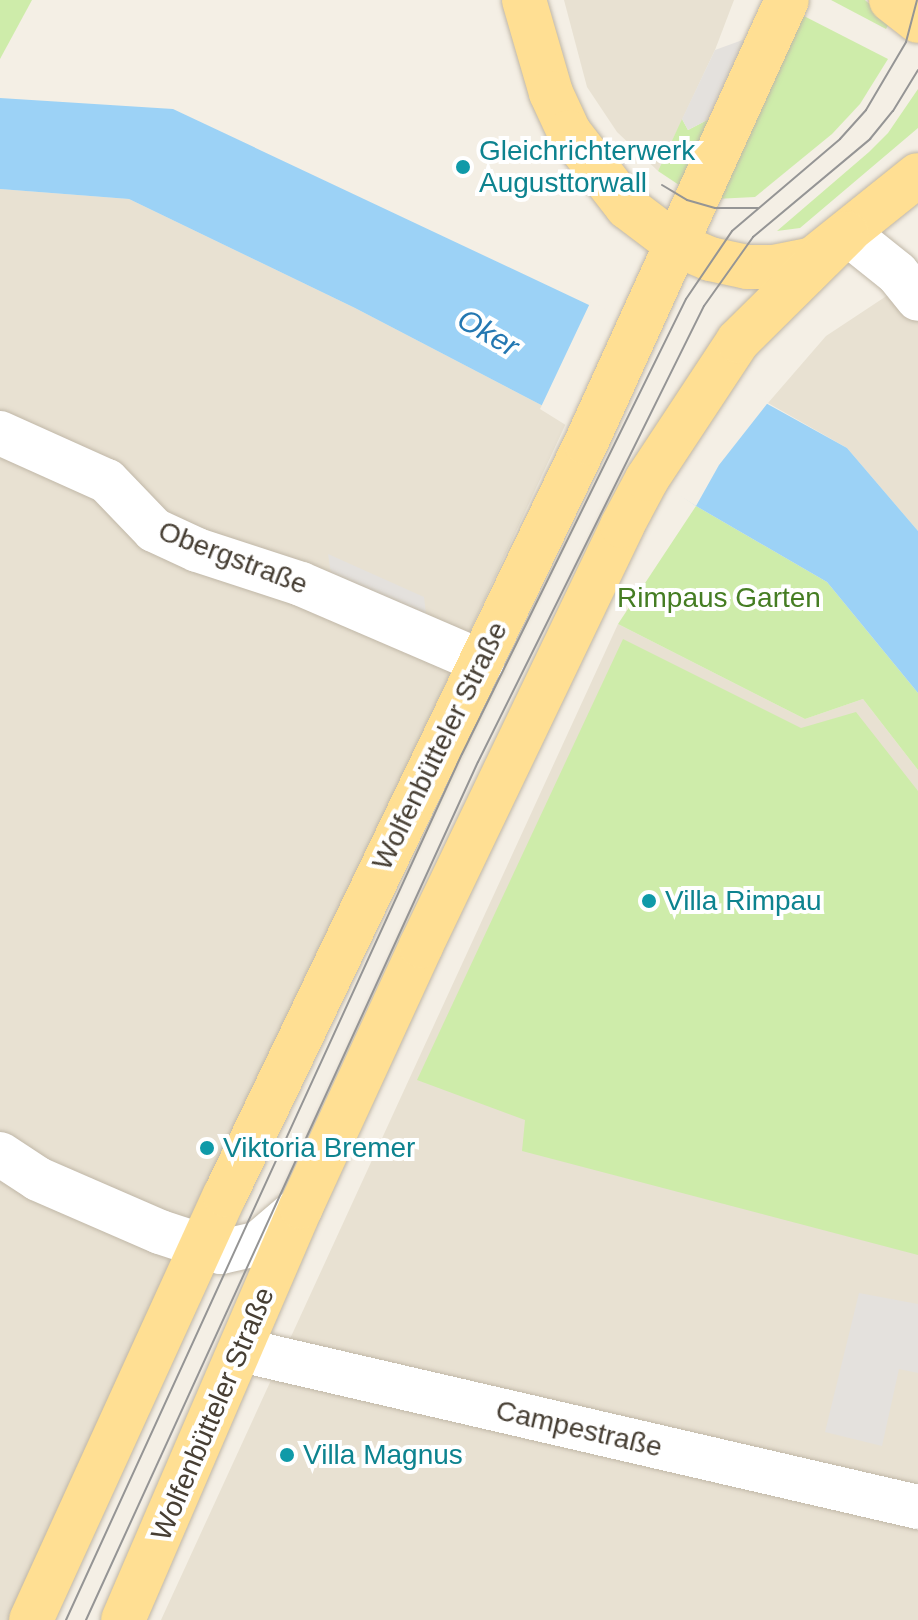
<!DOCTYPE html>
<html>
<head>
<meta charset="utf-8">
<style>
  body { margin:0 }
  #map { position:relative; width:918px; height:1620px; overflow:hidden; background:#f4efe5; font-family:Arial,sans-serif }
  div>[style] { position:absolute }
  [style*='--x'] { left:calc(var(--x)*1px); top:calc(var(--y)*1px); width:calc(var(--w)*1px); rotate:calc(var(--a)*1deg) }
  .residential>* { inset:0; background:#e8e1d2 }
  .green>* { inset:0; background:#ceecaa }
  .parking>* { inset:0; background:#e4e1dd }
  .water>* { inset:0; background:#9cd2f6 }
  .pier>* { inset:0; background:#f4efe5 }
  .roads { filter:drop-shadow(0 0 2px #c0b7a7) drop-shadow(0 0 2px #c0b7a7) }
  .minor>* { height:44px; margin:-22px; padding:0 22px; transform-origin:22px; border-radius:22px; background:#fff }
  .major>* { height:44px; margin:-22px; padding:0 22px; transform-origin:22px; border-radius:22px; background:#ffdf93 }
  .tram>* { height:2px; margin:-1px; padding:0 1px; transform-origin:1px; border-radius:1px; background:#959595 }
  .dots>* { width:22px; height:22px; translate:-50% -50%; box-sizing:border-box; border:4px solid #fff; border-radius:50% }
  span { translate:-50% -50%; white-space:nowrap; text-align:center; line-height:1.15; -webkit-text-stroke:8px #fff; paint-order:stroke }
  .culture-label { font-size:28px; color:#0d838f }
  .left { translate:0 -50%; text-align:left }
  .street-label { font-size:28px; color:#473f34 }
  .park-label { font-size:28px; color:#457d23 }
  .water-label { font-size:30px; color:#2478b2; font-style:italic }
</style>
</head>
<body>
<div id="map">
  <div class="residential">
    <i style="clip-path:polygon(564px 0,734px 0,715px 50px,658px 171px,617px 132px,587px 87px)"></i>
    <i style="clip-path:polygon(0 189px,129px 199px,355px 308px,568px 419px,13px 1620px,0 1620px)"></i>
    <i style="clip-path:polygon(918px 283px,918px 531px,847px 448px,768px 403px,826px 336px,888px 295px)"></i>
    <i style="clip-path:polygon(618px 624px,805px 719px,863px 699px,918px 770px,918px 1620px,161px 1620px)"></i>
  </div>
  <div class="green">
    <i style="clip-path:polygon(0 0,32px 0,0 59px)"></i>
    <i style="clip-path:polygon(831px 0,865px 0,890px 22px,886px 29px)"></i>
    <i style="clip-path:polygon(800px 14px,888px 59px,860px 104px,832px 134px,755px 197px,715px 199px)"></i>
    <i style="clip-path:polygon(918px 89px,918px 128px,800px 228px,777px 231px,869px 152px,888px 133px)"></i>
    <i style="clip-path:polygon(713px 117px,679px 185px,658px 171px,682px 119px,688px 130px)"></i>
    <i style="clip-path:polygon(696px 506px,827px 582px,918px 693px,918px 770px,863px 699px,805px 719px,618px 624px)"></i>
    <i style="clip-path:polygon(623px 639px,801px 728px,856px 712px,918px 791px,918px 1255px,522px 1151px,525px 1120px,417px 1080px)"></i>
  </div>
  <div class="parking">
    <i style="clip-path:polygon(748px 38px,713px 117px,688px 130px,682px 119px,715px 50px)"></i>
    <i style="clip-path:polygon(328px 554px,424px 597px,427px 622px,332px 581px)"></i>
    <i style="clip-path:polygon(859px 1293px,918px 1304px,918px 1373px,899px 1369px,882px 1446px,825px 1432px)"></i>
  </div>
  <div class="water">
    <i style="clip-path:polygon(0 98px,173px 109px,589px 305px,847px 448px,918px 531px,918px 693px,827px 582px,696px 506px,568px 419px,355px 308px,129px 199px,0 189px)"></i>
  </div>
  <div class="pier">
    <i style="clip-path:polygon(591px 301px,770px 400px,719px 465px,696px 506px,540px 409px)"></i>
  </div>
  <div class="roads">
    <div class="minor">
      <i style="--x:847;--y:233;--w:64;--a:38.7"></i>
      <i style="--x:897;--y:273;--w:33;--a:51"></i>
      <i style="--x:0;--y:433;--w:117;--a:24.2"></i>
      <i style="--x:107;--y:481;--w:68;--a:46.2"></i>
      <i style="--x:154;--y:530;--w:47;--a:24.9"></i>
      <i style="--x:197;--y:550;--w:109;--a:18.1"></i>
      <i style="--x:301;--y:584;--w:197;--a:23.3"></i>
      <i style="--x:0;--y:1154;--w:45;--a:33.3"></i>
      <i style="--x:38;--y:1179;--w:133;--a:23.5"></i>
      <i style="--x:160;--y:1232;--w:64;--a:18.2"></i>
      <i style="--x:221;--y:1252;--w:39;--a:-13"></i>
      <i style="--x:259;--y:1243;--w:55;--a:-40.6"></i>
      <i style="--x:241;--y:1350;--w:695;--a:13.06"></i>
    </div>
    <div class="major">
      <i style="--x:524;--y:0;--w:97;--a:73.8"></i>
      <i style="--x:551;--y:93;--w:43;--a:65.2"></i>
      <i style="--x:569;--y:132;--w:95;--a:52.3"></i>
      <i style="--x:627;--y:207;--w:63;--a:37.2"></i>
      <i style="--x:677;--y:245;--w:36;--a:23"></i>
      <i style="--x:710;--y:259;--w:38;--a:12"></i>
      <i style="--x:747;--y:267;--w:26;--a:0"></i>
      <i style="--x:773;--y:267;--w:41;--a:-11.3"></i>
      <i style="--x:813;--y:259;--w:134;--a:-38.7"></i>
      <i style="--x:891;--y:0;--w:34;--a:38"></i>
      <i style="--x:31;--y:1620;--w:467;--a:-65.5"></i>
      <i style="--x:225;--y:1195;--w:834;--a:-64.36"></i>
      <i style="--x:586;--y:443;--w:486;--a:-65.6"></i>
      <i style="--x:123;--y:1620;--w:450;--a:-66.7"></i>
      <i style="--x:301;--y:1207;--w:287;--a:-65.3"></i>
      <i style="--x:421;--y:946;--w:466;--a:-64.4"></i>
      <i style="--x:622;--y:526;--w:53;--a:-62"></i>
      <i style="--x:647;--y:479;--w:165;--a:-56.6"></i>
      <i style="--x:738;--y:341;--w:153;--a:-44.7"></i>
    </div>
  </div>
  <div class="tram">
    <i style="--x:662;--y:185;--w:29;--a:31"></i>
    <i style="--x:687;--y:200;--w:29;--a:16"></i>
    <i style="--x:715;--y:208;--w:43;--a:0"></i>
    <i style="--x:66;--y:1620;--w:952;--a:-65.43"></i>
    <i style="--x:462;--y:754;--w:507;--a:-63.79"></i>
    <i style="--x:686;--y:299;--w:82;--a:-55.9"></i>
    <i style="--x:732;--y:231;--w:142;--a:-40.4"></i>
    <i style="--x:840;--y:139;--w:39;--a:-48"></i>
    <i style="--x:866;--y:110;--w:79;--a:-59.5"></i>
    <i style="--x:906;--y:42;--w:43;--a:-75.3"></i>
    <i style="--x:86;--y:1620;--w:943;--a:-65.45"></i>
    <i style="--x:478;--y:762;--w:509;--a:-63.64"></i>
    <i style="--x:704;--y:306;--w:85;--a:-54.6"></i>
    <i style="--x:753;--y:237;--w:153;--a:-39.9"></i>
    <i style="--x:870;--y:139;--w:36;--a:-51"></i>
    <i style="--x:893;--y:111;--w:48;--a:-58.6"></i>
  </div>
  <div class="dots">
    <i style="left:463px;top:167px;background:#0f9aa8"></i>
    <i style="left:649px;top:901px;background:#0f9aa8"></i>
    <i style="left:207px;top:1148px;background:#0f9aa8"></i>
    <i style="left:287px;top:1455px;background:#0f9aa8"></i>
  </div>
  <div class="culture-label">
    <span class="left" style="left:479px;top:167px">Gleichrichterwerk<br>Augusttorwall</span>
    <span class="left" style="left:665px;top:901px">Villa Rimpau</span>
    <span class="left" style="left:223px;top:1148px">Viktoria Bremer</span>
    <span class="left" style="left:303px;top:1455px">Villa Magnus</span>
  </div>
  <div class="street-label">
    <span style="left:233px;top:558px;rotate:21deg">Obergstraße</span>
    <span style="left:440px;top:746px;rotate:-64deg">Wolfenbütteler Straße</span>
    <span style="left:213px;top:1414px;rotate:-67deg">Wolfenbütteler Straße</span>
    <span style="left:579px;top:1429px;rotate:13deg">Campestraße</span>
  </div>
  <div class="park-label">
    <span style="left:719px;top:598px">Rimpaus Garten</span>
  </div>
  <div class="water-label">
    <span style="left:488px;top:333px;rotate:30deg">Oker</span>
  </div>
</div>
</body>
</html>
